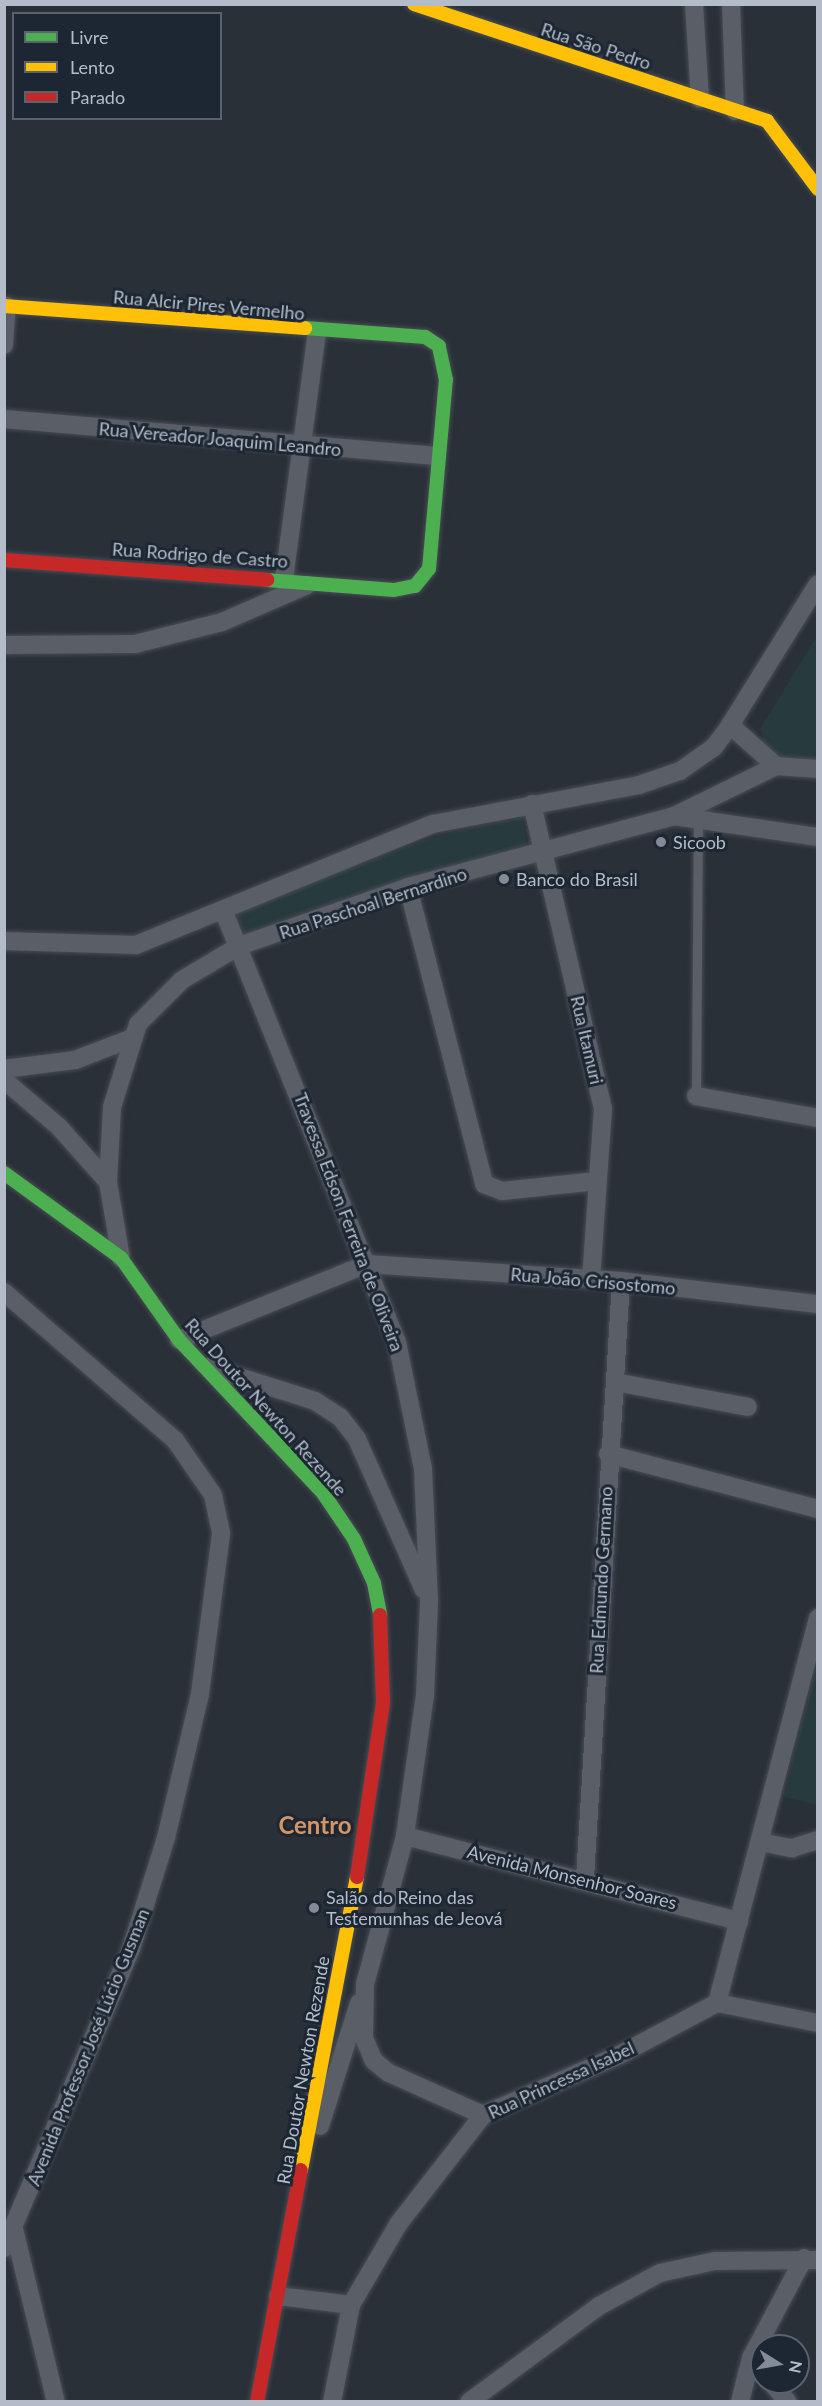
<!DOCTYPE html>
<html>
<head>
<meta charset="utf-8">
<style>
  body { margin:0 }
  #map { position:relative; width:822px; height:2406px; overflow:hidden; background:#2a3038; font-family:Lato,sans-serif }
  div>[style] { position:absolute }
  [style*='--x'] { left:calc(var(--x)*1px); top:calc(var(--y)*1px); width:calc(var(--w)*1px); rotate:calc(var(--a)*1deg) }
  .green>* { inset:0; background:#273a3e }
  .roads { filter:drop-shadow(0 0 2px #484c53) drop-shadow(0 0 2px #484c53) }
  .lane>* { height:9px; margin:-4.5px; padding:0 4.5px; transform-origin:4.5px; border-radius:4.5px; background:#5a5e66 }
  .street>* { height:18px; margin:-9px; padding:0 9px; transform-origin:9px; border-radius:9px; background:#5a5e66 }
  .fast>* { height:14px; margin:-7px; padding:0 7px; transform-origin:7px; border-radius:7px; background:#4caf50 }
  .slow>* { height:14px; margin:-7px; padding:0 7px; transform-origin:7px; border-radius:7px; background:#ffc107 }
  .jam>* { height:14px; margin:-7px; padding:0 7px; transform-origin:7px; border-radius:7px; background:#c62828 }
  .dots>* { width:16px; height:16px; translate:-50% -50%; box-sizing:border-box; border:3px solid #1d2633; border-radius:50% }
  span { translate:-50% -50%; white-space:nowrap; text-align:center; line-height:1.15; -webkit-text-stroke:6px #1d2633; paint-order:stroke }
  .street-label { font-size:18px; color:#b4bcc9 }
  .poi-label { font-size:18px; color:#b4bcc9 }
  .left { translate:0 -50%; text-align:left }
  .district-label { font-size:24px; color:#d59563; font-weight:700 }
  .frame { position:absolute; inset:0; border:6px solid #b4bcc9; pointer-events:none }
  .legend { position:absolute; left:12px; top:12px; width:210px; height:108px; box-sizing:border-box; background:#1d2633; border:2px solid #59626f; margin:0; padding:8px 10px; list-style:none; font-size:18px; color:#b4bcc9 }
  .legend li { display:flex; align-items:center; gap:12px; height:30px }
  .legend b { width:30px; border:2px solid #59626f }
  .north { position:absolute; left:750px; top:2334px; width:60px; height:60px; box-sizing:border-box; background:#1d2633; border:2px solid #59626f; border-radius:50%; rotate:101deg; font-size:16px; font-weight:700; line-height:24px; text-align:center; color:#b4bcc9 }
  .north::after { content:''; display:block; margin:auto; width:21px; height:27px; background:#848b96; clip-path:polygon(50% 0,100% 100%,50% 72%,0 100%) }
</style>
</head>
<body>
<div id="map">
  <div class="green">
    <i style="clip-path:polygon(817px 636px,817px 764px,786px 761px,769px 754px,760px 729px)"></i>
    <i style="clip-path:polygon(522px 817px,527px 848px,247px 938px,235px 912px,430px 838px)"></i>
    <i style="clip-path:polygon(817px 1659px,818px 1805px,817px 1805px,784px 1797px)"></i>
  </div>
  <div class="roads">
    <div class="lane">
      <i style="--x:696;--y:1096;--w:276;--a:-89.6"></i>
    </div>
    <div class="street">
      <i style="--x:694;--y:4;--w:95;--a:86.4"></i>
      <i style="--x:731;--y:4;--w:107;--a:87.9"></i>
      <i style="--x:4;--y:345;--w:39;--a:-86"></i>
      <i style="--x:4;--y:419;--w:434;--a:4.9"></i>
      <i style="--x:284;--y:579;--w:248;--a:-82.4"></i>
      <i style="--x:4;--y:645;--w:131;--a:-0.4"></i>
      <i style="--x:135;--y:644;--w:90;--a:-14.2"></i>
      <i style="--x:222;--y:622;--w:93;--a:-23.5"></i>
      <i style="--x:730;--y:725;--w:62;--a:41.7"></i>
      <i style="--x:532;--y:804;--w:312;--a:76.9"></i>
      <i style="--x:603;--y:1108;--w:171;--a:94"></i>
      <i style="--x:674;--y:816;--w:114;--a:-26.1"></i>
      <i style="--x:776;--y:766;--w:42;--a:4.1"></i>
      <i style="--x:408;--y:887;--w:307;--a:75.6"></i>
      <i style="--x:484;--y:1184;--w:19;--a:21"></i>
      <i style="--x:502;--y:1191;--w:96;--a:-6"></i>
      <i style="--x:224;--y:912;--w:463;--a:68.1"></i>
      <i style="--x:397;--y:1342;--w:130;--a:78.4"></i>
      <i style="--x:423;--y:1469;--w:134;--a:87.4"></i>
      <i style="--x:429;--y:1603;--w:92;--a:92.5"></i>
      <i style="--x:425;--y:1695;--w:142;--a:98.1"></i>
      <i style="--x:405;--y:1836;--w:153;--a:105.1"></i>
      <i style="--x:365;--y:1984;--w:54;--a:91.1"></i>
      <i style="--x:364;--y:2038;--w:25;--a:67"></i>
      <i style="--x:374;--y:2061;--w:19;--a:39"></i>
      <i style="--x:389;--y:2073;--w:103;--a:24.1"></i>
      <i style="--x:4;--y:941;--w:132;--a:1.7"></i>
      <i style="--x:136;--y:945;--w:321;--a:-22.2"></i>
      <i style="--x:433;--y:824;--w:210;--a:-10.7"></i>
      <i style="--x:639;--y:785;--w:43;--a:-18.9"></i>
      <i style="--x:680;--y:771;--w:42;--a:-35.2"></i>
      <i style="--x:714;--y:747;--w:21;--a:-53"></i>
      <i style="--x:727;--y:730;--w:172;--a:-58.1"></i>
      <i style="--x:4;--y:1069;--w:72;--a:-7.2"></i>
      <i style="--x:75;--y:1060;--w:59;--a:-20.9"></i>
      <i style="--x:4;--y:1080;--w:72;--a:40.5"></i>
      <i style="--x:59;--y:1127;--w:74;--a:48.3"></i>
      <i style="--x:696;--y:1096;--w:124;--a:10.2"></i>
      <i style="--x:121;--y:1258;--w:77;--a:-99.7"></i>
      <i style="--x:108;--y:1182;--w:75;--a:-86.9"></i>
      <i style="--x:112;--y:1107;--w:87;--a:-72.6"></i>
      <i style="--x:138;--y:1024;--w:62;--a:-45"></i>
      <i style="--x:182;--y:980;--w:66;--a:-30.8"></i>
      <i style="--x:239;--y:946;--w:179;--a:-19.2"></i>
      <i style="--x:408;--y:887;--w:275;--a:-14.9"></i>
      <i style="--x:674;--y:816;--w:146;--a:8.3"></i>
      <i style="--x:4;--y:1292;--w:226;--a:40.9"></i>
      <i style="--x:175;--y:1440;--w:67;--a:55.4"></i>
      <i style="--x:213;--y:1495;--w:40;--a:78"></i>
      <i style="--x:221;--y:1534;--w:161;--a:97.5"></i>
      <i style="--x:200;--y:1694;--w:148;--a:103.3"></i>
      <i style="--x:166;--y:1838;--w:116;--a:107.5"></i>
      <i style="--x:131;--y:1949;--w:325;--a:113"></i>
      <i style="--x:179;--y:1340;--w:203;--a:-22"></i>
      <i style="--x:367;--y:1264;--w:255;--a:3.8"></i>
      <i style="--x:621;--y:1281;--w:198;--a:6.7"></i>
      <i style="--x:208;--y:1367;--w:112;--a:17.6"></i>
      <i style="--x:315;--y:1401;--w:30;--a:33"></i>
      <i style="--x:340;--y:1417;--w:28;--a:52"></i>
      <i style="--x:357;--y:1439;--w:165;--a:66.1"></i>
      <i style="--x:615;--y:1382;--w:135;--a:10.6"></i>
      <i style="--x:608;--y:1454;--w:217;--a:14.7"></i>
      <i style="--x:405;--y:1836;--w:345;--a:14.3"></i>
      <i style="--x:760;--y:1842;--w:33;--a:11"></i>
      <i style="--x:792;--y:1848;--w:27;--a:-17"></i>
      <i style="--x:585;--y:1878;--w:598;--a:-86.55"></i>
      <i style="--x:717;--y:2003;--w:398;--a:-75.3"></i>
      <i style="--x:717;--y:2003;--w:103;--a:11.2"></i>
      <i style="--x:320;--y:2126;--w:129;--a:-72.4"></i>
      <i style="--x:14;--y:2229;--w:178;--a:76.4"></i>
      <i style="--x:278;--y:2296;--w:74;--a:7"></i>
      <i style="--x:771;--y:2382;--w:26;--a:50"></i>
      <i style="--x:332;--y:2402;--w:99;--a:-78.9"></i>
      <i style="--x:351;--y:2305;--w:95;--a:-59.7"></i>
      <i style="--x:399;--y:2223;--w:137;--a:-52.1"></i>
      <i style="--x:483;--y:2115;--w:151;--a:-23.8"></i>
      <i style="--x:621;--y:2054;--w:109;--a:-28"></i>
      <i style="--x:469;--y:2402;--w:162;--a:-36.4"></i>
      <i style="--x:599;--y:2306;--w:69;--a:-28.4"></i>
      <i style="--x:660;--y:2273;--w:56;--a:-12.3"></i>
      <i style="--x:715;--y:2261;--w:103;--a:-0.6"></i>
      <i style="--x:740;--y:2402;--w:45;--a:-76"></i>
      <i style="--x:751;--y:2358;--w:113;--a:-62.1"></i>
    </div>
    <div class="fast">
      <i style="--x:267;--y:580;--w:127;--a:4.5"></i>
      <i style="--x:394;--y:590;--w:21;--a:-11"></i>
      <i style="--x:415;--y:586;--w:22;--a:-51"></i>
      <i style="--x:429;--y:569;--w:190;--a:-84.9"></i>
      <i style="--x:446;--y:380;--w:35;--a:-102"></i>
      <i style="--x:439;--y:346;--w:17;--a:-147"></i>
      <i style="--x:425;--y:337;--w:120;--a:-175.7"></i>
      <i style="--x:4;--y:1173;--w:145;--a:36"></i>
      <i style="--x:121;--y:1258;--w:100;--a:54.7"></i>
      <i style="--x:179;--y:1340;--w:210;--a:46.7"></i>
      <i style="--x:323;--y:1493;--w:55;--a:56"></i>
      <i style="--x:354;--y:1539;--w:48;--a:65.6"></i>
      <i style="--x:374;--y:1583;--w:33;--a:79"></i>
    </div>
    <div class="slow">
      <i style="--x:414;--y:4;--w:372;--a:18.3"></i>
      <i style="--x:767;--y:121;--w:85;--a:53.1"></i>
      <i style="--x:4;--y:306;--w:302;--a:4.2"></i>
      <i style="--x:301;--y:2170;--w:298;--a:-79.2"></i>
    </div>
    <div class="jam">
      <i style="--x:4;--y:560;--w:264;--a:4.3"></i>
      <i style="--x:357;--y:1877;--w:177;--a:-81.5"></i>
      <i style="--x:383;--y:1702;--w:87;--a:-92"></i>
      <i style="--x:257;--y:2402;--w:236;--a:-79.3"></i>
    </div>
  </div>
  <div class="dots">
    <i style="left:661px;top:842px;background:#848b96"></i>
    <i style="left:504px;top:879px;background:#848b96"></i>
    <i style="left:314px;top:1908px;background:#848b96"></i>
  </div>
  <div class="street-label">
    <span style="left:596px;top:46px;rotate:18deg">Rua São Pedro</span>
    <span style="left:209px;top:305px;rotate:5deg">Rua Alcir Pires Vermelho</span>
    <span style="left:220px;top:439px;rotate:5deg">Rua Vereador Joaquim Leandro</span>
    <span style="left:200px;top:555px;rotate:4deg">Rua Rodrigo de Castro</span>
    <span style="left:373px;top:903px;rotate:-18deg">Rua Paschoal Bernardino</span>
    <span style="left:587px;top:1040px;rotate:77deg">Rua Itamuri</span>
    <span style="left:349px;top:1222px;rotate:69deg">Travessa Edson Ferreira de Oliveira</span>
    <span style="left:593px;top:1281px;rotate:5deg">Rua João Crisostomo</span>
    <span style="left:266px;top:1407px;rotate:48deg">Rua Doutor Newton Rezende</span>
    <span style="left:601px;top:1580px;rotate:-87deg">Rua Edmundo Germano</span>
    <span style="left:572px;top:1877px;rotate:14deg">Avenida Monsenhor Soares</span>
    <span style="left:88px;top:2047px;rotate:-68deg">Avenida Professor José Lúcio Gusman</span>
    <span style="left:303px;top:2070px;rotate:-80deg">Rua Doutor Newton Rezende</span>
    <span style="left:561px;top:2080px;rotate:-25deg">Rua Princessa Isabel</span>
  </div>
  <div class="poi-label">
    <span class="left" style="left:673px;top:842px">Sicoob</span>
    <span class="left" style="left:516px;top:879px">Banco do Brasil</span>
    <span class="left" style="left:326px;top:1908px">Salão do Reino das<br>Testemunhas de Jeová</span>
  </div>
  <div class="district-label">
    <span style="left:315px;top:1825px">Centro</span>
  </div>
  <div class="frame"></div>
  <ul class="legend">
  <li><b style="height:8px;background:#4caf50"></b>Livre</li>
  <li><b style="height:8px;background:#ffc107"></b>Lento</li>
  <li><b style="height:8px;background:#c62828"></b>Parado</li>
  </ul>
  <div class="north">N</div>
</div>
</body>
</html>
